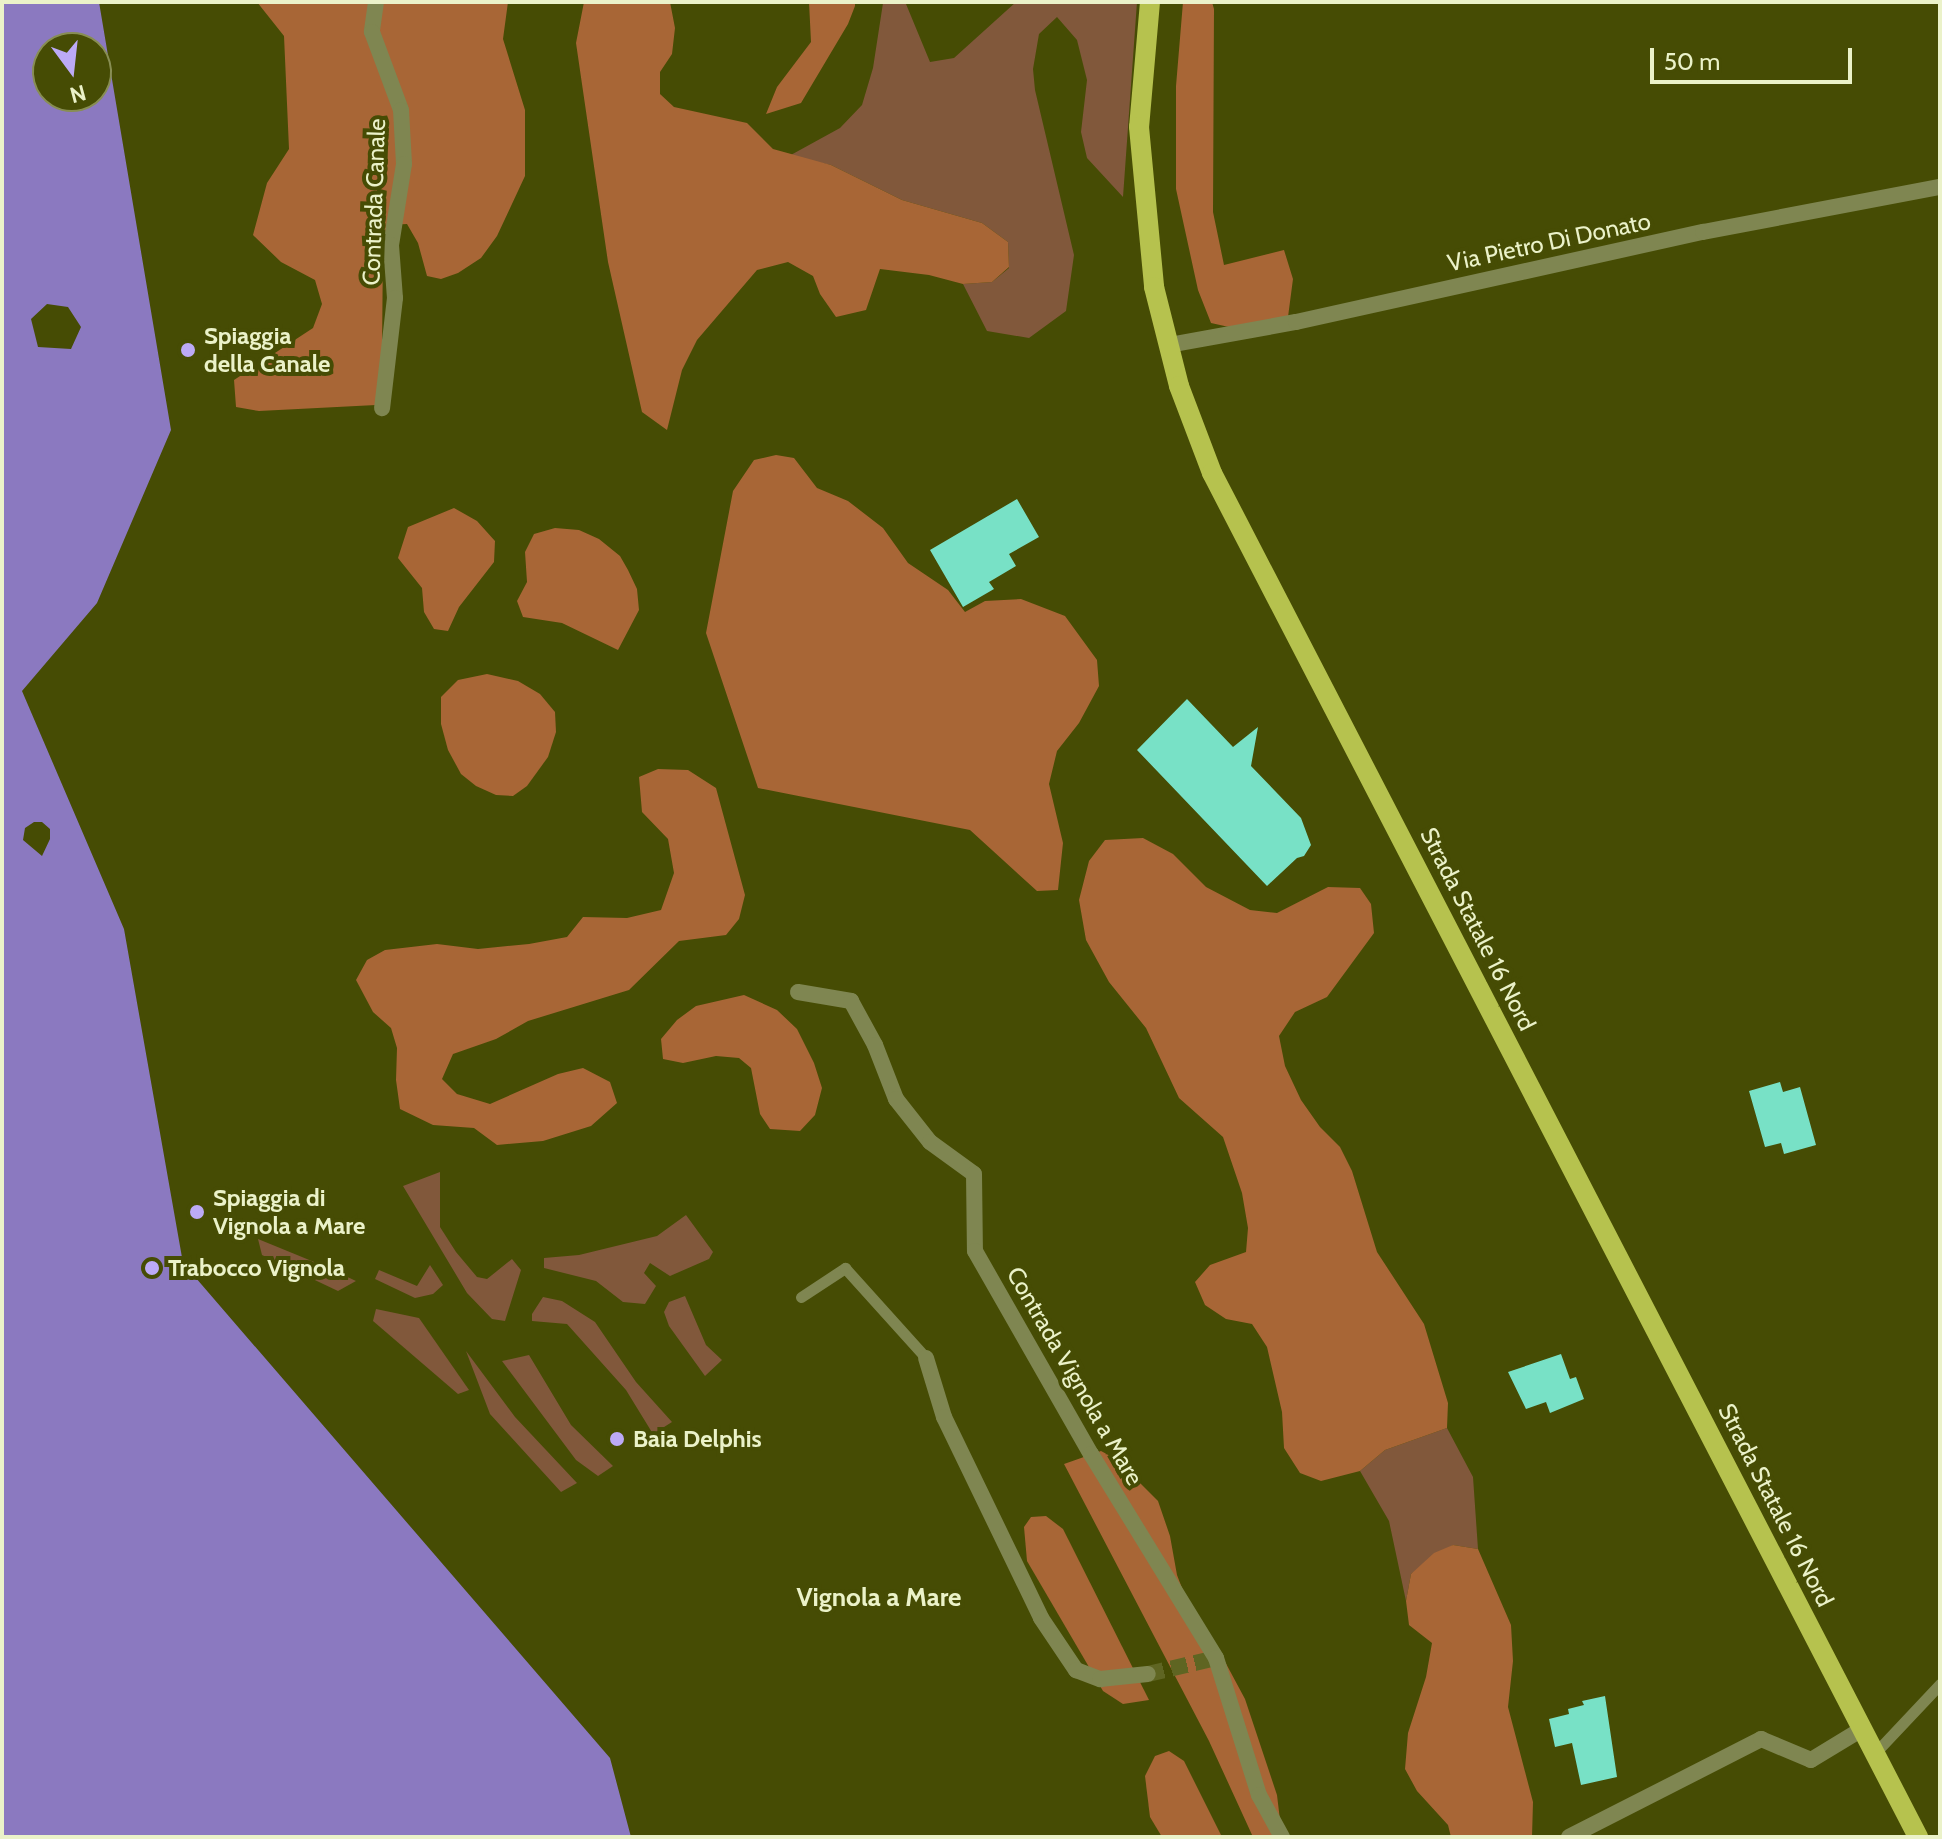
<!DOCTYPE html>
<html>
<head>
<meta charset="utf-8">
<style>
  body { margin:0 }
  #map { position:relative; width:1942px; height:1839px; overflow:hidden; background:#464c04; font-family:Cabin,sans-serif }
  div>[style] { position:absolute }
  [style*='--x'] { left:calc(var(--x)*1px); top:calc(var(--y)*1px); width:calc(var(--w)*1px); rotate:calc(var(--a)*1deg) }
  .green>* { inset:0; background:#81583b }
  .forest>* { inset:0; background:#a86636 }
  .water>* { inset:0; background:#8b79c0 }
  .building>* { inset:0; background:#78e1c6 }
  .minor-tunnel>* { height:16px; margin-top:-8px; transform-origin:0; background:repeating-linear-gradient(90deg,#5f6522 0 16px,transparent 0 24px) }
  .service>* { height:11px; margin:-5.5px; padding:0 5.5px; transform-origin:5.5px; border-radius:5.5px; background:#7f8651 }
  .minor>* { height:16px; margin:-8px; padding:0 8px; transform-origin:8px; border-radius:8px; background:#7f8651 }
  .primary>* { height:20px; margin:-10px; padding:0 10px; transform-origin:10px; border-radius:10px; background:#b6c24e }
  .dots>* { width:22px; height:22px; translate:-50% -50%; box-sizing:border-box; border:4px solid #464c04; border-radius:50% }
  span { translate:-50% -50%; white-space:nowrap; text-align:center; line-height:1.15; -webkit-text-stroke:8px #464c04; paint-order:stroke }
  .street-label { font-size:24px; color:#ebf2c9 }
  .poi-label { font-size:24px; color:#ebf2c9; font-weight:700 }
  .left { translate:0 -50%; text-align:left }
  .neighbourhood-label { font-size:26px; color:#ebf2c9; font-weight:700 }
  .frame { position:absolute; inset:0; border:4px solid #ebf2c9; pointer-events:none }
  .north { position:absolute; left:32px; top:32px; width:80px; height:80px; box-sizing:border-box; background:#464c04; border:2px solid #888e53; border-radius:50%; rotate:165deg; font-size:22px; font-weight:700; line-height:32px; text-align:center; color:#ebf2c9 }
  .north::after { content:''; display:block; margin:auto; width:28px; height:36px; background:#bcaaf6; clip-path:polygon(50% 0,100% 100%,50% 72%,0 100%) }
  .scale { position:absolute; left:1650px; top:48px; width:202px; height:36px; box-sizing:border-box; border:4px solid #ebf2c9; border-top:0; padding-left:10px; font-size:24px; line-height:28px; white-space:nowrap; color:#ebf2c9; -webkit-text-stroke:6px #464c04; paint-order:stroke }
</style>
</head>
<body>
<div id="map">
  <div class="green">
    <i style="clip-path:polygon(1016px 2px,1137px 2px,1123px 197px,1087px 158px,1081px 132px,1087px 80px,1077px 40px,1057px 17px,1039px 34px,1033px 69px,1035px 90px,1074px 255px,1066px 311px,1029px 338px,987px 331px,963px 284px,992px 282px,1009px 268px,1008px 242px,982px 223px,902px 200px,831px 165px,789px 156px,840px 128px,862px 105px,873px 68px,883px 3px,906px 4px,930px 62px,954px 58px)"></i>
    <i style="clip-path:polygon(440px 1172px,440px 1227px,456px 1252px,477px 1277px,487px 1279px,512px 1259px,521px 1270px,505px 1321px,492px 1319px,467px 1293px,403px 1186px)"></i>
    <i style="clip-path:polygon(686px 1215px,713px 1252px,709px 1259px,670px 1276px,650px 1263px,644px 1273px,656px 1286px,645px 1304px,623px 1302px,596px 1281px,544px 1268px,544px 1258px,579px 1255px,657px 1236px)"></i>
    <i style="clip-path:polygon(258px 1239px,324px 1266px,356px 1281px,338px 1291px,262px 1255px)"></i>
    <i style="clip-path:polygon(430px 1265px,443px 1285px,433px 1294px,415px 1298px,375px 1279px,379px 1270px,417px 1286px)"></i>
    <i style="clip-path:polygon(685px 1296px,706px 1345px,722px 1360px,705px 1376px,669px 1326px,664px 1312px,669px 1302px)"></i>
    <i style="clip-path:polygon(543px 1297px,562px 1301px,595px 1322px,636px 1382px,672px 1422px,653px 1434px,626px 1390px,567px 1324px,532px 1321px,532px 1314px)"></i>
    <i style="clip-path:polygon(376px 1309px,419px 1318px,469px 1390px,458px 1394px,373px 1321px)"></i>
    <i style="clip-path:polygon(466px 1351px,515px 1417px,577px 1483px,561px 1492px,490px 1414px)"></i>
    <i style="clip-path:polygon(529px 1355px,571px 1425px,613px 1466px,598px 1476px,576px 1460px,502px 1361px)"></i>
    <i style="clip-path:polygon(1447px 1428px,1473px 1477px,1478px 1549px,1453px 1545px,1411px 1574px,1406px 1601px,1389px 1521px,1360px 1471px,1385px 1450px)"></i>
  </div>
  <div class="forest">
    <i style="clip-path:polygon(257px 2px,508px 2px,503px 39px,525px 110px,525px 176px,497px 236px,481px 258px,458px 273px,441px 279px,427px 276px,418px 243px,407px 224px,388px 225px,383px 246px,382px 352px,376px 405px,259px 411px,236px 407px,234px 380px,313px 328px,322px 304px,315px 280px,281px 262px,253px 235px,267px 183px,289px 149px,284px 36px)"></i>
    <i style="clip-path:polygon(584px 2px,670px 2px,675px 28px,672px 54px,660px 72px,660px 94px,674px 107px,747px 123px,773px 149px,831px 165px,902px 200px,982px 223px,1008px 242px,1009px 267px,992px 282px,963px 284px,929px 275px,880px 269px,866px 310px,836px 317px,820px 294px,813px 276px,788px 262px,757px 270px,697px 340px,682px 370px,667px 430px,642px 412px,608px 262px,576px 43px)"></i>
    <i style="clip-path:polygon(809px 2px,855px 2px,855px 6px,848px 24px,801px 103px,766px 114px,777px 87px,811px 42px)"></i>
    <i style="clip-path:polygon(1183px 2px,1212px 2px,1214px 9px,1213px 212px,1224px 265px,1284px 250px,1293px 279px,1288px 317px,1229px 327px,1211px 323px,1198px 290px,1176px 189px,1176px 86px)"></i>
    <i style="clip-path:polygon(776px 455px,794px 458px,817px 488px,848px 501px,883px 528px,908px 563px,948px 590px,965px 612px,985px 601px,1021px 599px,1065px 616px,1097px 660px,1099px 686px,1079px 723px,1057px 751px,1049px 784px,1063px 843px,1058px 890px,1037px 891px,970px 830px,758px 788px,706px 633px,733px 491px,754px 460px)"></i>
    <i style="clip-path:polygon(454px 508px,477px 521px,495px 541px,494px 562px,459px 607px,448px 631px,434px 629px,424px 612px,422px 588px,398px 558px,408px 527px)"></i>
    <i style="clip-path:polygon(555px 528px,579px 530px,599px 539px,620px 556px,628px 570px,637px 589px,639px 610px,618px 650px,562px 623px,523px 617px,517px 601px,527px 582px,525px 552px,534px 534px)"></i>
    <i style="clip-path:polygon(487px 674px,518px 681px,540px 694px,555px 712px,556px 732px,548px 757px,527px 786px,513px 796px,496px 795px,476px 786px,461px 774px,448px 750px,441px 724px,441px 697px,458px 680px)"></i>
    <i style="clip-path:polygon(658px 769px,688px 770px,716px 788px,745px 895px,739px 919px,726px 935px,679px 941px,629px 990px,528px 1021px,496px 1039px,453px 1054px,442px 1079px,457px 1094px,490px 1104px,558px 1074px,583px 1068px,610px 1082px,617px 1103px,591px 1126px,543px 1141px,497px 1145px,474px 1128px,433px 1125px,400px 1109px,396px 1080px,397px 1048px,391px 1028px,373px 1012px,356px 980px,367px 960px,385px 950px,437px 944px,478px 949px,529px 944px,567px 937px,583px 917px,627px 918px,661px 910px,674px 873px,668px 839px,642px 812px,639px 777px)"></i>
    <i style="clip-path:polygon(1143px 838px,1173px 854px,1206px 887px,1250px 910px,1277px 913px,1328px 887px,1360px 888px,1371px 904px,1374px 933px,1327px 997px,1295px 1012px,1279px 1036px,1285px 1066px,1301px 1100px,1320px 1127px,1340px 1147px,1352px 1171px,1377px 1252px,1424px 1324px,1448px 1403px,1447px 1428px,1385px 1450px,1360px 1471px,1321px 1481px,1300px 1473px,1284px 1448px,1282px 1412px,1267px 1347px,1252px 1324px,1226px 1319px,1205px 1305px,1195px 1282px,1210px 1265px,1246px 1252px,1248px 1228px,1242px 1193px,1223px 1137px,1179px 1098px,1146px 1028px,1109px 982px,1086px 940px,1079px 900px,1089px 861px,1105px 840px)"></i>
    <i style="clip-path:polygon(744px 995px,777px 1010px,797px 1029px,814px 1063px,822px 1088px,815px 1115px,800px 1131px,770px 1129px,760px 1114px,751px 1068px,739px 1058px,716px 1056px,683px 1063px,663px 1059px,661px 1039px,677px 1020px,696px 1006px)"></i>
    <i style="clip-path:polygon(1101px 1451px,1116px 1459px,1158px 1501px,1170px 1536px,1177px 1575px,1202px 1640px,1223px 1658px,1245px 1699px,1277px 1795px,1280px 1820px,1276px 1837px,1253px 1837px,1209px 1741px,1064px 1464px)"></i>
    <i style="clip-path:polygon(1046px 1516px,1063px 1529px,1149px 1700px,1123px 1704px,1103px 1691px,1027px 1561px,1024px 1527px,1031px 1517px)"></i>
    <i style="clip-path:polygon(1453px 1545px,1478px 1549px,1511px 1625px,1513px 1661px,1508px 1707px,1533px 1802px,1532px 1837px,1451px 1837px,1448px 1825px,1417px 1791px,1405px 1769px,1408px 1733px,1426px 1677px,1432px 1643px,1409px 1625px,1406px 1601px,1411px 1574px,1434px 1553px)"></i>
    <i style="clip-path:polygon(1169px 1751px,1184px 1761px,1222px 1837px,1162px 1837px,1150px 1817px,1145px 1776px,1155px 1756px)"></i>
  </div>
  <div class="water">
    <i style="clip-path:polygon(evenodd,2px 2px,99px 2px,171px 430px,97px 603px,22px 691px,124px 929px,183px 1263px,610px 1758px,631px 1837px,2px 1837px,2px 2px,48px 48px,96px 48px,96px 96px,48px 96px,48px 48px,2px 2px,47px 304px,68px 307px,81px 327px,71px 349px,38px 347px,31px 319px,47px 304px,2px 2px,34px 822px,42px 822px,50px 829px,50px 839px,42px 856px,23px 840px,25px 828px,34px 822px)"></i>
  </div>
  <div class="building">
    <i style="clip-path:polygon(1017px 499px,1039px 537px,1009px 554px,1016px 566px,989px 582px,994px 589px,963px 607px,930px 550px)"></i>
    <i style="clip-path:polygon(1187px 699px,1233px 747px,1258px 727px,1251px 766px,1301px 818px,1311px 845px,1304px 856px,1297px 858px,1267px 886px,1137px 750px)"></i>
    <i style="clip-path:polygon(1780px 1082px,1783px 1092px,1800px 1087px,1816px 1145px,1784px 1154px,1781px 1143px,1765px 1147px,1749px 1091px)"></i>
    <i style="clip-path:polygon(1561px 1354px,1570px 1379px,1576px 1377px,1584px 1399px,1550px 1413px,1546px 1402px,1526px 1409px,1508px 1372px)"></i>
    <i style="clip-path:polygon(1605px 1696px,1617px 1777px,1581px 1785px,1572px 1743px,1555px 1747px,1549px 1719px,1569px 1714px,1568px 1709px,1584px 1705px,1582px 1701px)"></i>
  </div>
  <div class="minor-tunnel">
    <i style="--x:1148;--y:1674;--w:70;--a:-13.2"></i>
  </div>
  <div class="service">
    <i style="--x:801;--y:1297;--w:53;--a:-33.4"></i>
    <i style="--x:845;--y:1268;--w:121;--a:48"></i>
    <i style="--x:1875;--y:1753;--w:95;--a:-46.7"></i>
  </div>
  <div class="minor">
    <i style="--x:376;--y:2;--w:30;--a:98"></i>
    <i style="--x:372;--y:32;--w:83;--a:69.6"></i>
    <i style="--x:401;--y:110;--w:54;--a:86.8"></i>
    <i style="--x:404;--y:164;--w:82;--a:99.1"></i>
    <i style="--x:391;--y:245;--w:53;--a:85.7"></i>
    <i style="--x:395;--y:298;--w:111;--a:96.7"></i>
    <i style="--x:1169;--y:345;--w:129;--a:-10.3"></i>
    <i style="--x:1296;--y:322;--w:417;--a:-12.5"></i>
    <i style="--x:1703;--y:232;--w:241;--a:-10.8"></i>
    <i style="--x:798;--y:992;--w:54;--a:9.6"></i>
    <i style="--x:851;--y:1001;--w:50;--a:61.4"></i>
    <i style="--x:875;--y:1045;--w:58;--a:68.7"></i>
    <i style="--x:896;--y:1099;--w:55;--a:51.7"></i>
    <i style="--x:930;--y:1142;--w:54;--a:36"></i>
    <i style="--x:974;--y:1174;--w:77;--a:89.3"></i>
    <i style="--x:975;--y:1251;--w:234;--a:60.3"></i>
    <i style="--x:1091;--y:1454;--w:239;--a:58.5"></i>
    <i style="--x:1216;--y:1658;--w:144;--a:72.6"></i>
    <i style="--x:1259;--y:1795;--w:48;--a:61.3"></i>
    <i style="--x:926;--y:1358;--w:62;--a:73"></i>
    <i style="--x:944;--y:1417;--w:223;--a:64.2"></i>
    <i style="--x:1041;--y:1618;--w:63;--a:56.1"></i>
    <i style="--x:1076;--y:1670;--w:26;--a:21"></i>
    <i style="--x:1100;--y:1679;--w:48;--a:-5.9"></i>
    <i style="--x:1569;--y:1837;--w:216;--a:-27"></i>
    <i style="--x:1761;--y:1739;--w:54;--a:22.8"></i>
    <i style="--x:1811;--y:1760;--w:60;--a:-31.3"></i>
  </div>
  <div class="primary">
    <i style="--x:1150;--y:2;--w:125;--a:95"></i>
    <i style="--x:1139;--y:127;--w:161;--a:84.6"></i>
    <i style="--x:1154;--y:287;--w:102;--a:75.8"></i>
    <i style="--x:1179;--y:386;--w:93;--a:69.2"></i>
    <i style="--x:1212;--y:473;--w:1536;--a:62.63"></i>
  </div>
  <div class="dots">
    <i style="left:188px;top:350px;background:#bcaaf6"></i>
    <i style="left:197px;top:1212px;background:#bcaaf6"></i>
    <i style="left:152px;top:1268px;background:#bcaaf6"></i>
    <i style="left:617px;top:1439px;background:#bcaaf6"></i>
  </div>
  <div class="street-label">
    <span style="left:374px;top:202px;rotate:-88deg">Contrada Canale</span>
    <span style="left:1549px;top:242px;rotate:-12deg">Via Pietro Di Donato</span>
    <span style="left:1478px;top:929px;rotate:63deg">Strada Statale 16 Nord</span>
    <span style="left:1075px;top:1376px;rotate:60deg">Contrada Vignola a Mare</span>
    <span style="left:1776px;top:1505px;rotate:63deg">Strada Statale 16 Nord</span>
  </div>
  <div class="poi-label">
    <span class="left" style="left:204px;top:350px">Spiaggia<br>della Canale</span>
    <span class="left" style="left:213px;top:1212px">Spiaggia di<br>Vignola a Mare</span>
    <span class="left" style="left:168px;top:1268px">Trabocco Vignola</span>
    <span class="left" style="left:633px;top:1439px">Baia Delphis</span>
  </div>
  <div class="neighbourhood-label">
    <span style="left:879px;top:1598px">Vignola a Mare</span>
  </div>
  <div class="frame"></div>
  <div class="north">N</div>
  <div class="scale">50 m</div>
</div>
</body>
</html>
